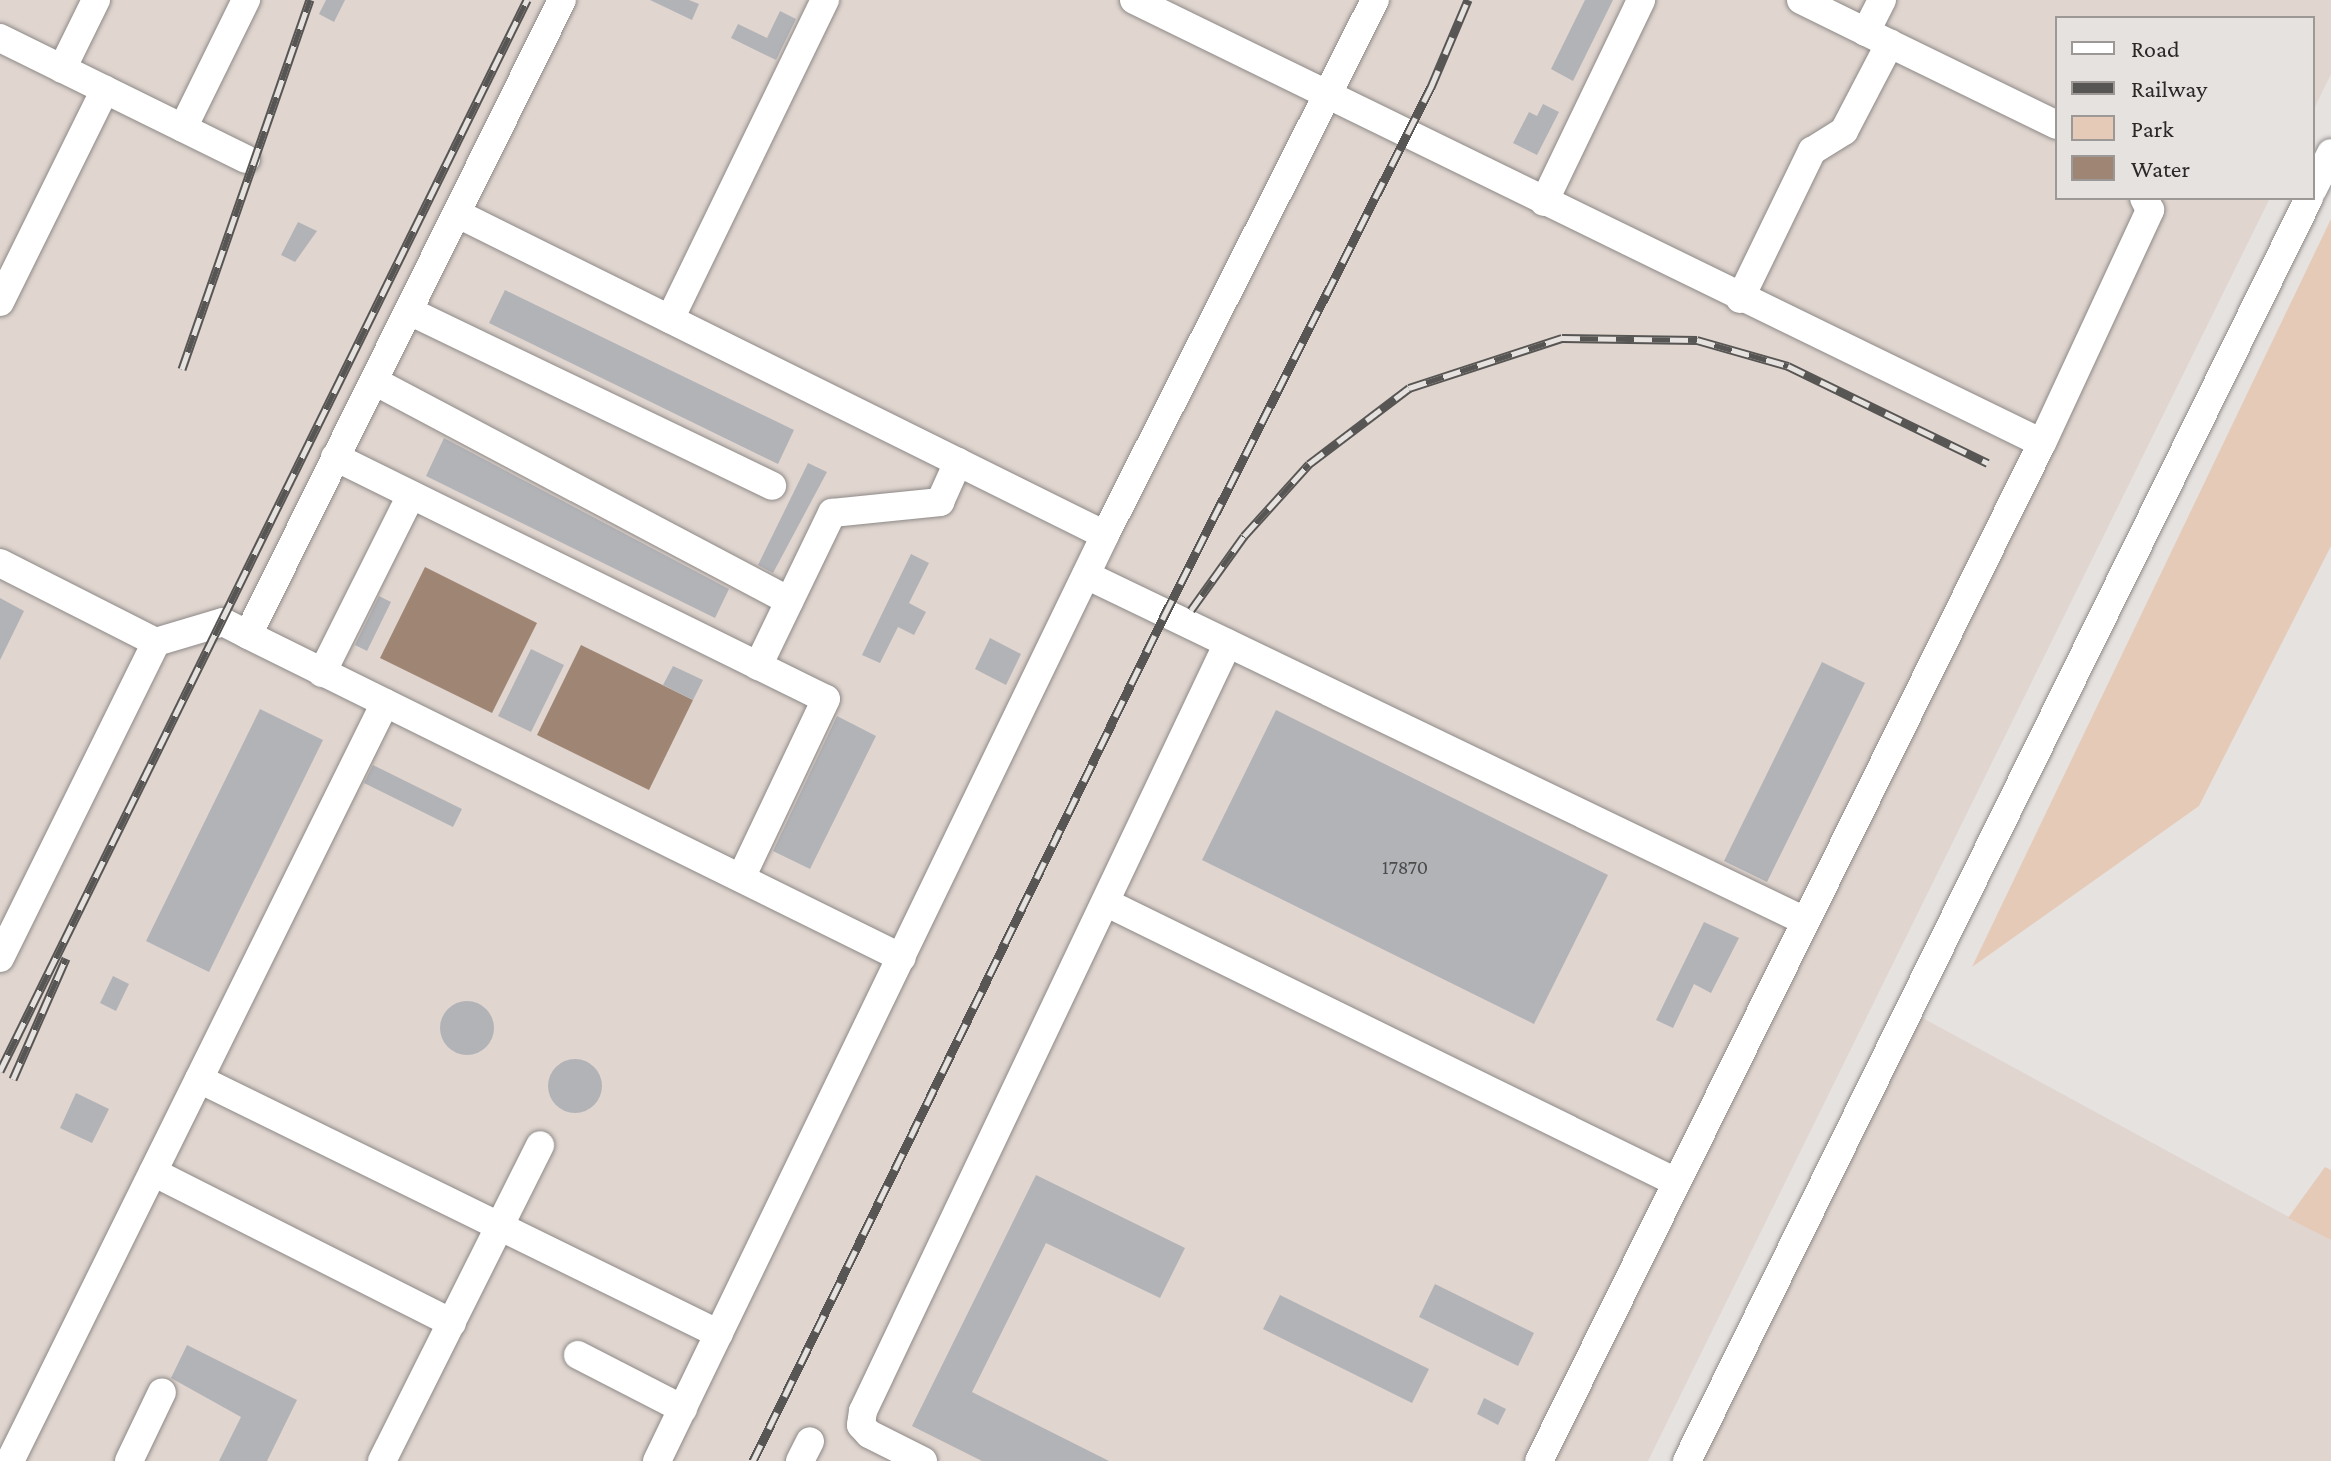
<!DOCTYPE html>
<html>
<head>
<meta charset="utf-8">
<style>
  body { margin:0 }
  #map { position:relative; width:2331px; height:1461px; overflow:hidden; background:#e6e2e0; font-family:"Crimson Pro",serif }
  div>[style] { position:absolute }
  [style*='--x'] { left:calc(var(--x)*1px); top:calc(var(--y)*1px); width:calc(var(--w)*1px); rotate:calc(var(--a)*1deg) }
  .built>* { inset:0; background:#e0d5cf }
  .green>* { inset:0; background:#e5cab8 }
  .water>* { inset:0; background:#9f8674 }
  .building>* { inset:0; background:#b2b3b7 }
  .round { border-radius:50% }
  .roads { filter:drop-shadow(0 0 2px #8d8987) drop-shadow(0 0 2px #8d8987) }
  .minor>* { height:28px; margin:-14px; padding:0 14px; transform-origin:14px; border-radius:14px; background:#fff }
  .rail>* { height:9px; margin-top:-4.5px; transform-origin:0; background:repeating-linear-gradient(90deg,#e6e2e0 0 18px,#575654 0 36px); box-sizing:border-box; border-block:2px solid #575654 }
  span { translate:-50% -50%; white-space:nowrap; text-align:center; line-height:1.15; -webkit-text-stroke:6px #e6e2e0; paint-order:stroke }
  .number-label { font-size:20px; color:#4c4c4c }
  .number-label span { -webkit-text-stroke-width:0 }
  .legend { position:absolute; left:2055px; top:16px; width:260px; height:184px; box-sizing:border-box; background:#e6e2e0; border:2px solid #9b9896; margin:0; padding:10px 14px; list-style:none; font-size:24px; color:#2a2928 }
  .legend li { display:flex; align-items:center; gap:16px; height:40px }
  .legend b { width:40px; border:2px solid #9b9896 }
</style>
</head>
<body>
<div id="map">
  <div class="built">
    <i style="clip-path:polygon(0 0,2331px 0,2331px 74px,2313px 111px,2313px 18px,2057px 18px,2057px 198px,2270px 198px,1648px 1461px,0 1461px)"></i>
    <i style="clip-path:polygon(1919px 1016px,2331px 1240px,2331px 1461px,1700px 1461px)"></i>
  </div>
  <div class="green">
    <i style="clip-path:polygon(2331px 219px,2331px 546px,2199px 806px,1972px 967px)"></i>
    <i style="clip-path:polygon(2325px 1167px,2331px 1170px,2331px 1240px,2288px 1218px)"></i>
  </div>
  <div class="water">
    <i style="clip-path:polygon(425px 567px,537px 623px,492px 713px,380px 658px)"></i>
    <i style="clip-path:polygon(581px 645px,693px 700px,649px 790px,537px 735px)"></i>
  </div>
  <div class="building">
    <i style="clip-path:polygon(326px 0,345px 0,334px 22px,319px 14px)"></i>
    <i style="clip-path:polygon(650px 0,689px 0,699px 4px,692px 20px)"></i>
    <i style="clip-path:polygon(1585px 0,1613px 0,1573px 81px,1551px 69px)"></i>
    <i style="clip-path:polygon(780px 11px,796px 19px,776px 60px,731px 38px,738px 24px,767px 38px)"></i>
    <i style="clip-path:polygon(1543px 104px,1559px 112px,1537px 155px,1513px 143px,1529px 112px,1537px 116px)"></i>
    <i style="clip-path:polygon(298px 222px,317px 231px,295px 262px,281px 255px)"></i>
    <i style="clip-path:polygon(505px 290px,794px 430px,778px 464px,489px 323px)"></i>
    <i style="clip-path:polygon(444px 438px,729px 589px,715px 618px,426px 476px)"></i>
    <i style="clip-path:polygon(808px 463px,827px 472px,773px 573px,758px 565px)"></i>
    <i style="clip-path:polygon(911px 554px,929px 563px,909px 603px,926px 612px,914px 635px,898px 627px,880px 663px,862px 655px)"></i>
    <i style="clip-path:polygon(379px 596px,391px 602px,367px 651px,355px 645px)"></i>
    <i style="clip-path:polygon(0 598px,24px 611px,0 660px)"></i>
    <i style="clip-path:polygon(990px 638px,1021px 654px,1006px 685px,975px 669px)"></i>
    <i style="clip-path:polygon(531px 649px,564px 665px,531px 732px,498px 716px)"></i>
    <i style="clip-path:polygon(1822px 662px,1865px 683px,1767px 882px,1724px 861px)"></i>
    <i style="clip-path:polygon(673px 666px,703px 680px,693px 700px,663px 685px)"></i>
    <i style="clip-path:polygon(260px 709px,323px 740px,209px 972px,146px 941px)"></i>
    <i style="clip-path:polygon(1276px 710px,1608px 875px,1534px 1024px,1202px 860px)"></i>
    <i style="clip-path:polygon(837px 716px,876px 736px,810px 869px,773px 851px)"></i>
    <i style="clip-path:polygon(373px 765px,462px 809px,453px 827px,364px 783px)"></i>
    <i style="clip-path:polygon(1704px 922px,1739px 938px,1711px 993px,1694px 984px,1673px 1028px,1656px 1020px)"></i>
    <i style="clip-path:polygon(113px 976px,129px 984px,116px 1011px,100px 1003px)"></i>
    <i class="round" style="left:440px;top:1001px;width:54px;height:54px"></i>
    <i class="round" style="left:548px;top:1059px;width:54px;height:54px"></i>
    <i style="clip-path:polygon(76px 1093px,109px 1109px,92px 1143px,60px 1128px)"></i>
    <i style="clip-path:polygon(1036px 1175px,1185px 1248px,1160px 1298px,1046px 1243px,972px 1392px,1109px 1461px,982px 1461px,912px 1426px)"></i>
    <i style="clip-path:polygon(1435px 1284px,1534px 1333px,1518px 1366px,1419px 1317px)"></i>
    <i style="clip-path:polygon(1280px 1295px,1429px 1369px,1412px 1403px,1263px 1329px)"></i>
    <i style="clip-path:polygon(187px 1345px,297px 1400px,267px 1461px,219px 1461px,241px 1417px,171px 1378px)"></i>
    <i style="clip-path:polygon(1484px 1398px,1506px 1409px,1498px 1425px,1477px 1414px)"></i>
  </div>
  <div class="roads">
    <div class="minor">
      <i style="--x:1134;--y:0;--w:1010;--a:26.01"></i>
      <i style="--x:2042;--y:443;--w:1135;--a:116.29"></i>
      <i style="--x:1801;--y:0;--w:72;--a:26.2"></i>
      <i style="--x:1882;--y:0;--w:36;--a:117"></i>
      <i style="--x:1866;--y:32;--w:212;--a:26"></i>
      <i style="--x:0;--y:38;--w:274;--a:26.2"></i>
      <i style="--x:62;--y:69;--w:77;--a:-63.8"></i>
      <i style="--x:183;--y:128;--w:143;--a:-63.8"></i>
      <i style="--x:2313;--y:189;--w:40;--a:-63.4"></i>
      <i style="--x:1544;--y:202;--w:224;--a:-64.3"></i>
      <i style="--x:458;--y:214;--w:722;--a:26.39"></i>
      <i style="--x:1740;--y:299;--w:165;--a:-64.1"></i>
      <i style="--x:1812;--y:151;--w:38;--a:-32"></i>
      <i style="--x:1844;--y:131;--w:99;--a:-62.4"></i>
      <i style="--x:0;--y:302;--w:237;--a:-63.7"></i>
      <i style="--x:409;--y:311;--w:403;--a:25.7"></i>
      <i style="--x:670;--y:319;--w:355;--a:-64.1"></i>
      <i style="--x:374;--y:381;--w:470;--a:27.9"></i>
      <i style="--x:2042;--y:443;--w:257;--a:-65.1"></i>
      <i style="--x:2150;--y:210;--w:13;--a:-117"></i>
      <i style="--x:335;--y:457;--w:547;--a:26.24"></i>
      <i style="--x:826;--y:699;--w:198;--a:115.4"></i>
      <i style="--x:0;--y:563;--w:175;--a:26.9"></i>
      <i style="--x:1086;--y:575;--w:796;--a:25.7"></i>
      <i style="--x:248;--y:635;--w:729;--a:26.28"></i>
      <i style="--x:758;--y:666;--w:170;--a:-64.2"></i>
      <i style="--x:832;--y:513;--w:109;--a:-5.8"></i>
      <i style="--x:940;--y:502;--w:44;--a:-65.8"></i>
      <i style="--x:322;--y:673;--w:199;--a:-63.4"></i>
      <i style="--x:1107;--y:903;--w:634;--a:26.12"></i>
      <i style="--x:0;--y:958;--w:352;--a:-63.7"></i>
      <i style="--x:156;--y:642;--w:70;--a:-16.6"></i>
      <i style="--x:223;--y:622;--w:28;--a:27"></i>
      <i style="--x:248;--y:635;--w:708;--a:-63.69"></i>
      <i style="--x:199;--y:1079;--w:579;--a:26.12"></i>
      <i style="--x:153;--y:1172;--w:335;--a:26.8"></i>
      <i style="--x:578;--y:1355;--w:118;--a:27.2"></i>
      <i style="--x:10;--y:1461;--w:846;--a:-63.68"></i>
      <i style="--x:129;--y:1461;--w:76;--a:-64.4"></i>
      <i style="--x:382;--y:1461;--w:353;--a:-63.4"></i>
      <i style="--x:657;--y:1461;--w:1029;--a:-64.18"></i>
      <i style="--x:1105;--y:535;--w:599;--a:-63.22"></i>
      <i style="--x:800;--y:1461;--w:22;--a:-63"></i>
      <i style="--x:923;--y:1461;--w:60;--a:-153.4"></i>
      <i style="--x:869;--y:1434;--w:12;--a:-132"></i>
      <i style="--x:861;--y:1425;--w:14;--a:-82"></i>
      <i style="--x:863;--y:1411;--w:850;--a:-64.58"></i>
      <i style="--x:1687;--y:1461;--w:1408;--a:-63.78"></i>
    </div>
  </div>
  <div class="rail">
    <i style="--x:182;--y:369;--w:391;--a:-70.9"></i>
    <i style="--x:1191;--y:610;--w:91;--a:-54.4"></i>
    <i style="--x:1244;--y:536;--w:97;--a:-47.9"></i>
    <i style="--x:1309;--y:464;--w:126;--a:-37.2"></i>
    <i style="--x:1409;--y:388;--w:161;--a:-18.1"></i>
    <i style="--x:1562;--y:338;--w:135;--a:0.8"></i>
    <i style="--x:1697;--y:340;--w:95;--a:15.9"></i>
    <i style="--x:1788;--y:366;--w:222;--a:25.9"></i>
    <i style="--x:0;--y:1071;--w:1194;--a:-63.8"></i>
    <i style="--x:13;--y:1079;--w:132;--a:-66.3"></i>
    <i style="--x:753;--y:1461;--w:940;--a:-64.06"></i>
    <i style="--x:1164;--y:616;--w:593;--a:-63.22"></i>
    <i style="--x:1431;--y:87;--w:95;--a:-67"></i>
  </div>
  <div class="number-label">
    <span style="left:1405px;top:867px">17870</span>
  </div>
  <ul class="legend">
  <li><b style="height:10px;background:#fff"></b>Road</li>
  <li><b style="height:10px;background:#575654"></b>Railway</li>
  <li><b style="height:22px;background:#e5cab8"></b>Park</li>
  <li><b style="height:22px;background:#9f8674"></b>Water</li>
  </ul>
</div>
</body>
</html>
